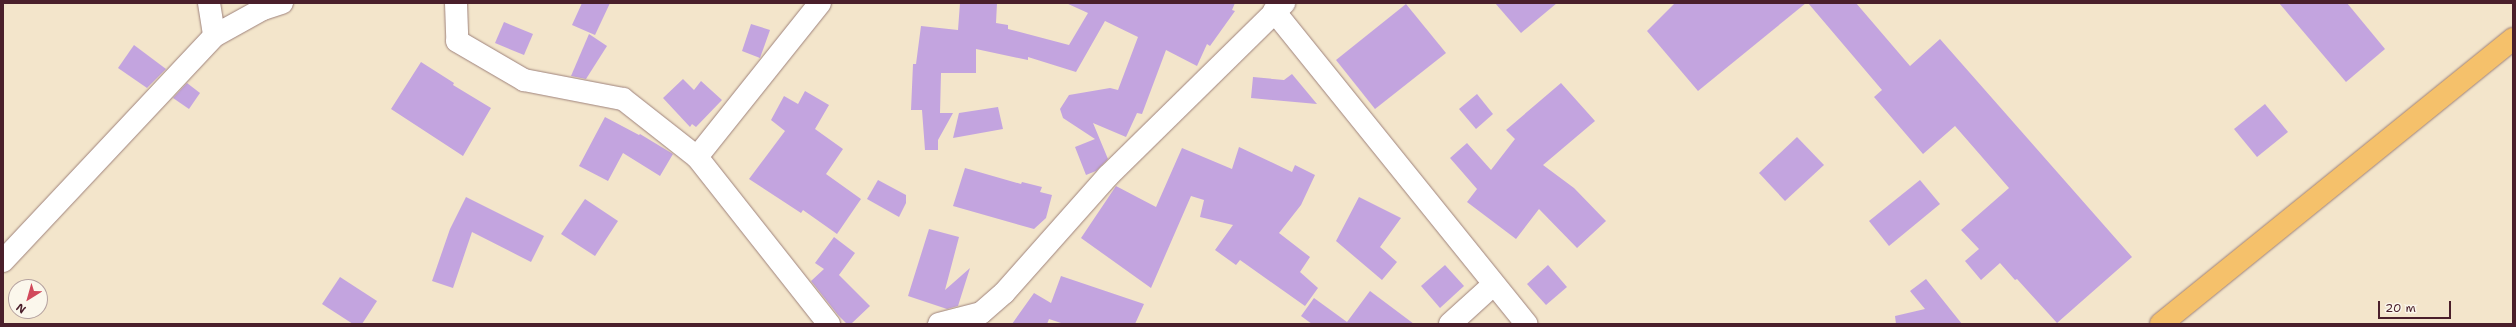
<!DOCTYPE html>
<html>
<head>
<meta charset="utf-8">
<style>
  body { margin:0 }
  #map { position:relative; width:2516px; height:327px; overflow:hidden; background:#f3e5cb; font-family:"Shantell Sans",sans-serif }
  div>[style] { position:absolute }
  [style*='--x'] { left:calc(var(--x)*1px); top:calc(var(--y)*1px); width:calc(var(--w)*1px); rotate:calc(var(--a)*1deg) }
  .building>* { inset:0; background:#c3a4df }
  .roads { filter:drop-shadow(0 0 1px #9e827b) drop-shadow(0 0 1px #9e827b) }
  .minor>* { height:22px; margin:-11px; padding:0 11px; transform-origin:11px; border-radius:11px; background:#fff }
  .major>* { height:22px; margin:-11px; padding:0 11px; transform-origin:11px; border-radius:11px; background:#f5c16b }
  span { translate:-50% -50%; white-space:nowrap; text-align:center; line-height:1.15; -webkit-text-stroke:3.5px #fbf7ec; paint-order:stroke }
  .frame { position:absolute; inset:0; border:4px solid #4a1f2b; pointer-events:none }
  .north { position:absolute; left:8px; top:279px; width:40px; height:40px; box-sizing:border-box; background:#fbf7ec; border:1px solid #b4a19f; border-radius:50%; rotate:217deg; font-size:11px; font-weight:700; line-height:16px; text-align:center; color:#4a1f2b }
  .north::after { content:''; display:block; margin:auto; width:14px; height:18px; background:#d1495b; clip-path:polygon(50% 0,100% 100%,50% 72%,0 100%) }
  .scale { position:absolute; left:2378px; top:301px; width:73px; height:18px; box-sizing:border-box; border:2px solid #4a1f2b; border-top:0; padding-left:5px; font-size:12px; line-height:14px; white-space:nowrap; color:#4a1f2b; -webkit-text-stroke:3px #fbf7ec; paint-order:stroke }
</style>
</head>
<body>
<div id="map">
  <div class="building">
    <i style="clip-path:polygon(582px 3px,610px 3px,595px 35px,572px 25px)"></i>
    <i style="clip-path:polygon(960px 3px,997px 3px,996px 23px,1008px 25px,1008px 29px,1069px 45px,1088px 13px,1066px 3px,1235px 3px,1232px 10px,1235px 11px,1210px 46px,1207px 44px,1197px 66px,1166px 50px,1142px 114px,1137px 113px,1126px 137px,1093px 123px,1108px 159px,1096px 171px,1086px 175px,1075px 147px,1095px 139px,1063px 118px,1060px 109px,1069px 95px,1110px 88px,1118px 90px,1138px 37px,1105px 21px,1076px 72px,1028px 57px,1028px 60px,976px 49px,976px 73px,941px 73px,940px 113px,953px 113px,938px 140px,938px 150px,925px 150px,922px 110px,911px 110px,913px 64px,916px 64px,921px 26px,958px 30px)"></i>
    <i style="clip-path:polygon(1495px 3px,1557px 3px,1521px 33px)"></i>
    <i style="clip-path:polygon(1675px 3px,1806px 3px,1698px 91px,1647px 31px)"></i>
    <i style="clip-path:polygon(1808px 3px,1856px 3px,1910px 66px,1940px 39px,2132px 257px,2057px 323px,2017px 279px,2015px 280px,2000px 263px,1981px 280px,1965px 261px,1979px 249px,1961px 230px,2009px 188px,1955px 126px,1923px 154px,1874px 97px,1882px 90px)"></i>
    <i style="clip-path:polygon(2279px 3px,2347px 3px,2385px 49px,2346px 82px)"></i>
    <i style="clip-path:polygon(1406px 4px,1446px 53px,1375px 109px,1336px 60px)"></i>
    <i style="clip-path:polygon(504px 22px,533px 34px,524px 55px,495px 43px)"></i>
    <i style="clip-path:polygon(751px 24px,770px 30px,760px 58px,742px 51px)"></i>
    <i style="clip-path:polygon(589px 34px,607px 46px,586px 79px,571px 76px)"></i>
    <i style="clip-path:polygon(134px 45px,166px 69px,147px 88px,118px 68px)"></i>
    <i style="clip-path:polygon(421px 62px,454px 83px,453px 85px,491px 108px,463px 156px,391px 109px)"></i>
    <i style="clip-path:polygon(1292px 74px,1317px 104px,1251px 98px,1253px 77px,1284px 80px)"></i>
    <i style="clip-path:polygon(683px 79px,694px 90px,701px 81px,722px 100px,696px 127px,692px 124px,690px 127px,663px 98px)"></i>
    <i style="clip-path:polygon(187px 83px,200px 93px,189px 109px,173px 98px)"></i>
    <i style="clip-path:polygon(1561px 83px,1595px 121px,1543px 165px,1574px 188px,1606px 221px,1577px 248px,1539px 209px,1516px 239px,1467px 202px,1477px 189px,1450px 158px,1467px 143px,1491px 170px,1515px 139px,1506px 130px)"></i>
    <i style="clip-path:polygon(805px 91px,829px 105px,815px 129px,843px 149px,826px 174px,861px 199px,837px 234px,803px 210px,801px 213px,749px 179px,785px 131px,771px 120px,784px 96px,798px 104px)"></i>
    <i style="clip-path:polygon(1477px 94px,1493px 114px,1476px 129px,1459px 109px)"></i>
    <i style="clip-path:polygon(2265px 104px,2288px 132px,2257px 157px,2234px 129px)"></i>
    <i style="clip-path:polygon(998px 107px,1003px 129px,953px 138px,959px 113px)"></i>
    <i style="clip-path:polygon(605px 117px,639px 135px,640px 134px,673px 154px,660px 176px,623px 153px,608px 181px,579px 166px)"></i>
    <i style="clip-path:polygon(1797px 137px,1824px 165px,1785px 201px,1759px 173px)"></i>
    <i style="clip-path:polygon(1239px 147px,1292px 172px,1295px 165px,1315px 175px,1301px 205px,1279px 233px,1310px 257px,1300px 272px,1318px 288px,1305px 306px,1240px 260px,1236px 265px,1215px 250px,1233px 225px,1200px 217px,1204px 200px,1191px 196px,1151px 288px,1081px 238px,1116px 186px,1156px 207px,1182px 148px,1232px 169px)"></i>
    <i style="clip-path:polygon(965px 168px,1021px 184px,1022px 182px,1042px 187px,1040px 192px,1052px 195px,1046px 218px,1034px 229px,953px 206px)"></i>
    <i style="clip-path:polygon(878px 180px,906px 195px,906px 203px,899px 217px,867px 199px)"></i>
    <i style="clip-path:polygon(1920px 180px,1940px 204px,1889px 246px,1869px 221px)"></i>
    <i style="clip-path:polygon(466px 197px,544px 236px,531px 262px,472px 232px,453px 288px,432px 281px,450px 229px)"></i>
    <i style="clip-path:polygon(1359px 197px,1401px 218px,1380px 247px,1397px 262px,1382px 280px,1336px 241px)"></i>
    <i style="clip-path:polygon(585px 199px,618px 221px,595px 256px,561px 234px)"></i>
    <i style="clip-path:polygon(929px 229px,959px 237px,945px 290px,970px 268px,958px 306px,947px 309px,908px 296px)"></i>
    <i style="clip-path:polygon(834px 237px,855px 253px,839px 275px,870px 306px,851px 324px,847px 324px,838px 315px,811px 281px,824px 269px,815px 263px)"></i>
    <i style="clip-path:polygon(1445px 265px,1464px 286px,1440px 308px,1421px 286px)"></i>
    <i style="clip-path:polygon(1548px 265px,1567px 287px,1546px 305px,1527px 284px)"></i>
    <i style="clip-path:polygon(1061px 276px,1144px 304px,1135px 324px,1064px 324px,1049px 319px,1047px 324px,1012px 324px,1034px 293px,1051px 303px)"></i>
    <i style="clip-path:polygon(340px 277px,377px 301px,362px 324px,353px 324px,322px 304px)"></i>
    <i style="clip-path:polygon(1926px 279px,1962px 324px,1896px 324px,1895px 316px,1925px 309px,1910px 291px)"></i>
    <i style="clip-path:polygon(1370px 291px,1414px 324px,1312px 324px,1301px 316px,1314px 298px,1347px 322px)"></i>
  </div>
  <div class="roads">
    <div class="minor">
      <i style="--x:209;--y:3;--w:33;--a:81"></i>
      <i style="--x:456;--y:3;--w:38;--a:88"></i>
      <i style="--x:457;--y:41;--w:78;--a:30.2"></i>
      <i style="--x:524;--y:80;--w:101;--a:10.9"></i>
      <i style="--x:623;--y:99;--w:94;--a:38.1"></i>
      <i style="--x:697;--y:157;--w:213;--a:51.7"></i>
      <i style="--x:1274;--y:11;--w:402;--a:51.1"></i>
      <i style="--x:697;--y:157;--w:197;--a:-51.4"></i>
      <i style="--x:3;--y:261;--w:308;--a:-46.8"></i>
      <i style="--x:214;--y:36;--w:56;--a:-28.9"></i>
      <i style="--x:263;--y:9;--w:20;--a:-18"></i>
      <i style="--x:939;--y:324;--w:43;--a:-14.7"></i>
      <i style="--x:981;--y:313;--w:30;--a:-41"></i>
      <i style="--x:1004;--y:293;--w:157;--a:-48.4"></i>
      <i style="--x:1108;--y:176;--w:247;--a:-44.5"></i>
      <i style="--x:1450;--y:324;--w:59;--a:-42.3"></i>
    </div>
    <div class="major">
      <i style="--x:2161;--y:324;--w:453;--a:-39"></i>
    </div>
  </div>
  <div class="frame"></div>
  <div class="north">N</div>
  <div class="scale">20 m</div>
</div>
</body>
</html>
